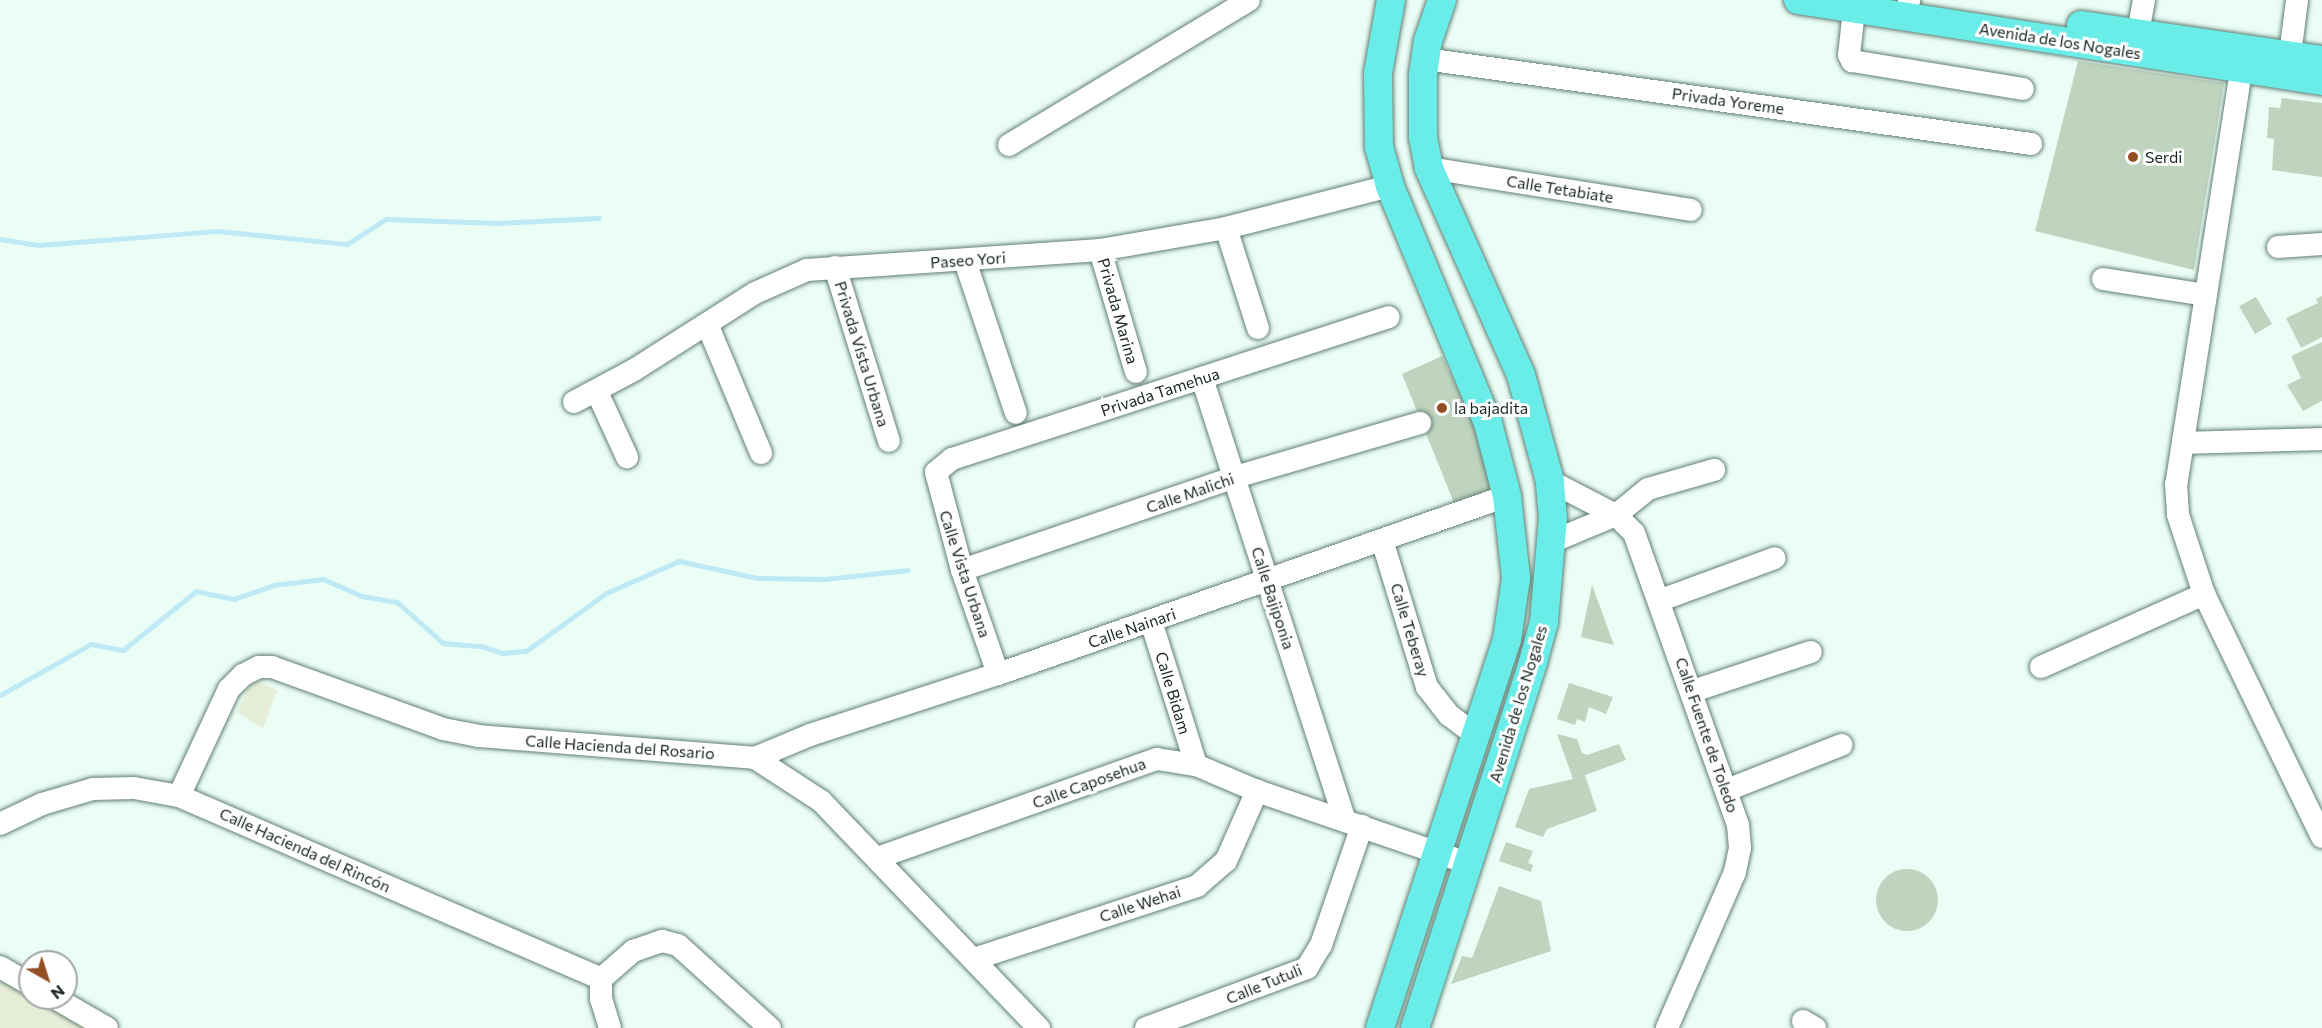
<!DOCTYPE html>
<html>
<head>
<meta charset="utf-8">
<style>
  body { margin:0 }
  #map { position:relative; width:2322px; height:1028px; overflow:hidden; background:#ebfef6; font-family:Commissioner,sans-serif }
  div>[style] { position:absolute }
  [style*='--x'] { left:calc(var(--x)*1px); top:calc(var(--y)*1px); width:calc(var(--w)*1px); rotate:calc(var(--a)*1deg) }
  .green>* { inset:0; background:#e7eed7 }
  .stream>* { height:5px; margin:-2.5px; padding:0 2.5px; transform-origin:2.5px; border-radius:2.5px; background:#bee9f5 }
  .building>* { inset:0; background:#bed4be }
  .round { border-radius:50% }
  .roads { filter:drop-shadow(0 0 2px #617f73) drop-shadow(0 0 2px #617f73) }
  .minor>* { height:22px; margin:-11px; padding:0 11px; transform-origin:11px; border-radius:11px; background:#fff }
  .major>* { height:28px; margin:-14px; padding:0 14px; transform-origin:14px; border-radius:14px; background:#6aece9 }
  .dots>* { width:16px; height:16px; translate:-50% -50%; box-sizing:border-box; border:3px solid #fff; border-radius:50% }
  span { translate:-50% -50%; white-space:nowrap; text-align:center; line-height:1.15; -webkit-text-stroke:6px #fff; paint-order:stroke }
  .street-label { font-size:16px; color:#1a2622 }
  .poi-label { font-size:16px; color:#1a2622 }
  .left { translate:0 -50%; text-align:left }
  .north { position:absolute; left:18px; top:950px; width:60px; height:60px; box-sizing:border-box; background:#fff; border:2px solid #a3a8a7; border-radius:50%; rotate:141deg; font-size:16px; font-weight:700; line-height:24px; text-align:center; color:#1a2622 }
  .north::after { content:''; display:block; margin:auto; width:21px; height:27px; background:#934e23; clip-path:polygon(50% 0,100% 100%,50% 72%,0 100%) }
</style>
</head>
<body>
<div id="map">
  <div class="green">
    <i style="clip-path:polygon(253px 679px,277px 690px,263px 729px,237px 712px)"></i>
    <i style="clip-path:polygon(0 976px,30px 993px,30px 998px,39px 998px,93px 1028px,0 1028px)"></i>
  </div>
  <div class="stream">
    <i style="--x:0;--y:239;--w:39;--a:9"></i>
    <i style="--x:39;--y:245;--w:180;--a:-4.5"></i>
    <i style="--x:218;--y:231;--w:130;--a:5.8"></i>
    <i style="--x:347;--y:244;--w:46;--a:-32.7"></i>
    <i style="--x:386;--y:219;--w:111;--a:2.1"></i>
    <i style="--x:497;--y:223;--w:102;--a:-2.8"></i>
    <i style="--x:0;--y:695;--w:104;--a:-29.3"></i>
    <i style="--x:91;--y:644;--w:33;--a:11"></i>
    <i style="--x:123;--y:650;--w:94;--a:-38.9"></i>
    <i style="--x:196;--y:591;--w:39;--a:12"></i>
    <i style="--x:234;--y:599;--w:42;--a:-19.3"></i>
    <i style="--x:274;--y:585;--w:49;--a:-7"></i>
    <i style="--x:323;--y:579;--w:43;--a:23.6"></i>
    <i style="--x:362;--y:596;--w:36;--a:10"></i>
    <i style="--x:397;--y:602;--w:62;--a:41.7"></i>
    <i style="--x:443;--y:643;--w:38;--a:5"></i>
    <i style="--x:481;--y:646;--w:23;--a:18"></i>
    <i style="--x:503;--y:653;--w:23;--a:-5"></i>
    <i style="--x:526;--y:651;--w:99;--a:-35.9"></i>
    <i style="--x:606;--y:593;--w:80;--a:-23.7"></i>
    <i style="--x:679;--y:561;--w:80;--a:12.3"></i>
    <i style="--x:757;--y:578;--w:68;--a:0.8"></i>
    <i style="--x:825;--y:579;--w:83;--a:-6.2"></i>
  </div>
  <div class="building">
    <i style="clip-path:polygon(2078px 61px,2224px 83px,2194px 270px,2035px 231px)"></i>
    <i style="clip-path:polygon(2282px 98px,2322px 103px,2322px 177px,2272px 170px,2274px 139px,2267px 138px,2269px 107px,2280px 108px)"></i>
    <i style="clip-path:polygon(2322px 296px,2322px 337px,2301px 348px,2286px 318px,2318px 303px,2316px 299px)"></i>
    <i style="clip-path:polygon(2256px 297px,2272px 324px,2255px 334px,2239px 306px)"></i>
    <i style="clip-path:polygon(2322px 342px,2322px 401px,2303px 411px,2287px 385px,2301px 378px,2291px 356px)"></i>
    <i style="clip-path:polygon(1442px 356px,1507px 496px,1456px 508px,1402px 374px)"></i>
    <i style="clip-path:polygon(1592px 585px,1614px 645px,1581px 637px)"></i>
    <i style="clip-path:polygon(1569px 683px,1613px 697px,1606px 714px,1589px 707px,1585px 722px,1577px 719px,1575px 725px,1557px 719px)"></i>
    <i style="clip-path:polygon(1557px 734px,1577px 739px,1582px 753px,1587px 755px,1619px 744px,1626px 760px,1585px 775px,1597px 811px,1547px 829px,1543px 837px,1515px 827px,1529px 789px,1573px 779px)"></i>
    <i style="clip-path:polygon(1506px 842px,1533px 851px,1528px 863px,1533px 865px,1531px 872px,1499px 861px)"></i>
    <i class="round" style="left:1876px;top:869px;width:62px;height:62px"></i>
    <i style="clip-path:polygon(1499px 886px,1541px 901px,1551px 951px,1451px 984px,1462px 956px,1472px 958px)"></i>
  </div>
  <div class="roads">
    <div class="minor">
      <i style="--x:1909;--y:1;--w:1;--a:-90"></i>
      <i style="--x:1854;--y:10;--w:45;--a:96.3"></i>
      <i style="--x:1849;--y:55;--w:7;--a:63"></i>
      <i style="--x:1852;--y:61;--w:173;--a:9.3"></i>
      <i style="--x:2135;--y:49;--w:50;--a:-79.6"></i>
      <i style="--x:2244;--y:52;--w:437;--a:98.9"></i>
      <i style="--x:2176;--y:484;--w:31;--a:86"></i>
      <i style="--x:2178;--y:515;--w:83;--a:71.8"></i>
      <i style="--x:2204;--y:594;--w:270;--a:64.1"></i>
      <i style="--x:2290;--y:55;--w:55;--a:-82.7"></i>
      <i style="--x:1425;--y:59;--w:612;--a:7.98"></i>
      <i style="--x:1009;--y:145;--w:280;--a:-31.1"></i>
      <i style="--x:1429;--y:168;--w:265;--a:9.1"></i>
      <i style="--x:1226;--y:228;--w:105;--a:72.3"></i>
      <i style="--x:2278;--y:247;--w:44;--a:-3.9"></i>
      <i style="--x:1100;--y:250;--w:127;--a:73.6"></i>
      <i style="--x:965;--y:261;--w:160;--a:71.5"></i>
      <i style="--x:835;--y:267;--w:182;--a:72.8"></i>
      <i style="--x:2103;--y:279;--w:104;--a:8.8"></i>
      <i style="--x:707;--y:324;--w:140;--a:67.3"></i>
      <i style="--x:1202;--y:378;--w:462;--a:72.1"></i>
      <i style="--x:597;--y:392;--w:72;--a:65.2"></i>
      <i style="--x:574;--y:402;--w:68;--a:-28.1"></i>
      <i style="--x:634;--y:370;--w:143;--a:-32.5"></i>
      <i style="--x:755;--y:293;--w:57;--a:-23.9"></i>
      <i style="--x:807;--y:270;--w:294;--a:-3.9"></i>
      <i style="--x:1100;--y:250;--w:128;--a:-9.9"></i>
      <i style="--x:1226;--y:228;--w:169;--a:-14.4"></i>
      <i style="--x:2183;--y:443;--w:139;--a:-1.6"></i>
      <i style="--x:1550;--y:481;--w:74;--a:27.3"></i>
      <i style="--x:1616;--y:515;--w:25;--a:45"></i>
      <i style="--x:1634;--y:533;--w:310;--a:70.4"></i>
      <i style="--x:1738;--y:825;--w:23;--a:85"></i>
      <i style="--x:1740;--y:848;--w:25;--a:102"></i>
      <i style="--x:1735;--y:872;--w:170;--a:113.6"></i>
      <i style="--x:1382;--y:540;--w:154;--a:73"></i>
      <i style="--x:1427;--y:687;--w:36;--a:52"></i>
      <i style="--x:1449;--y:715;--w:35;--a:37"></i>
      <i style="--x:1551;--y:542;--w:70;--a:-22.6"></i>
      <i style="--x:1616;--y:515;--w:41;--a:-39.1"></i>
      <i style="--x:1648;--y:489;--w:69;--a:-16.1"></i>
      <i style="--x:962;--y:570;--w:285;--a:-18.8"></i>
      <i style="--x:1232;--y:478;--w:196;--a:-16.3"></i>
      <i style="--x:1661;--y:600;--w:121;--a:-20.2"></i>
      <i style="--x:1151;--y:621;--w:151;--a:72.6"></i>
      <i style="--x:2041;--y:667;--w:179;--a:-24.1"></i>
      <i style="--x:998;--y:674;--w:110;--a:-109.1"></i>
      <i style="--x:962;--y:570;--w:101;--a:-104.9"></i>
      <i style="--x:936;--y:472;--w:21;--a:-39"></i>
      <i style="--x:952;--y:459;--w:459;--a:-18"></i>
      <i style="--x:1693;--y:691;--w:124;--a:-18.3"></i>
      <i style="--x:755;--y:758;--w:60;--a:-22.7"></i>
      <i style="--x:810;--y:735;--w:198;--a:-18"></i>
      <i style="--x:998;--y:674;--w:539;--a:-19.28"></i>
      <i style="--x:1727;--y:790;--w:123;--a:-21.5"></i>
      <i style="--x:179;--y:796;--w:118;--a:-65"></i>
      <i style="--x:229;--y:689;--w:20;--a:-45"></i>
      <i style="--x:243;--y:675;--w:18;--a:-27"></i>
      <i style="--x:259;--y:667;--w:13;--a:0"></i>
      <i style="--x:272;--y:667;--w:182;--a:19.9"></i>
      <i style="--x:443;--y:729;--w:36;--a:11"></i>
      <i style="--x:478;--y:736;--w:278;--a:4.5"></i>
      <i style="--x:755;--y:758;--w:79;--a:33.1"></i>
      <i style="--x:821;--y:801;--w:315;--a:46.2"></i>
      <i style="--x:0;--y:824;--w:47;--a:-25.5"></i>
      <i style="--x:42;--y:804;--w:53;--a:-16.4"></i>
      <i style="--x:93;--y:789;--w:41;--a:-1.4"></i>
      <i style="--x:134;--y:788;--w:46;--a:10.1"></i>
      <i style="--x:179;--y:796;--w:460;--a:23.4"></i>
      <i style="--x:877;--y:858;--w:297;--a:-19.5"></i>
      <i style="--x:1157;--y:759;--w:39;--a:9"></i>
      <i style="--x:1196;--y:765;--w:66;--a:23.1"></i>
      <i style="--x:1257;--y:791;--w:222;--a:18.9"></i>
      <i style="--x:974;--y:959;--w:235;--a:-18.1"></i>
      <i style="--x:1197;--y:886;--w:38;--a:-41"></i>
      <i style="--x:1226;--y:861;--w:77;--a:-66.1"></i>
      <i style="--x:0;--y:967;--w:34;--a:30"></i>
      <i style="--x:55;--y:998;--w:60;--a:30"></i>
      <i style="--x:1803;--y:1021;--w:14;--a:30"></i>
      <i style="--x:610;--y:1028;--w:30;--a:-107"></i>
      <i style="--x:601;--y:999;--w:20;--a:-90"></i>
      <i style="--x:601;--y:979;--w:43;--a:-41.2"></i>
      <i style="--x:633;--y:951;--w:31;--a:-19"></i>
      <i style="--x:662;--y:941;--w:16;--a:14"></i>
      <i style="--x:678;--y:945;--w:124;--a:42.1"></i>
      <i style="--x:1146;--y:1028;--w:172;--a:-20.4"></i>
      <i style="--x:1307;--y:968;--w:27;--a:-59"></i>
      <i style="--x:1321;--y:945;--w:126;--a:-71"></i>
    </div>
    <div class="major">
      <i style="--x:1798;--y:0;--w:530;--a:8.79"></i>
      <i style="--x:2081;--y:25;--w:244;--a:8.3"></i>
      <i style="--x:1380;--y:1028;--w:408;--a:-71.9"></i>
      <i style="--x:1507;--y:640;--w:63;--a:-81.7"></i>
      <i style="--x:1516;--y:578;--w:82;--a:-96.3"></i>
      <i style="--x:1507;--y:496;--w:75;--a:-104.6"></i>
      <i style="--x:1488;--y:423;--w:256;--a:-112.5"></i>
      <i style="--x:1390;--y:186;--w:41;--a:-105.8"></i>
      <i style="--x:1379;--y:147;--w:74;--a:-90.8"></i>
      <i style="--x:1378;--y:73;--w:74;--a:-79.9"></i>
      <i style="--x:1415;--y:1028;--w:385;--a:-72.1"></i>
      <i style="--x:1533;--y:662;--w:41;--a:-74.6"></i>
      <i style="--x:1544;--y:622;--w:104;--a:-85.1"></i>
      <i style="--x:1553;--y:518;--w:37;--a:-95"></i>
      <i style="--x:1550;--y:481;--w:110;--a:-105.3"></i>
      <i style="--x:1521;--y:375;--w:227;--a:-114"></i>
      <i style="--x:1429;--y:168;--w:31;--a:-101"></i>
      <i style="--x:1423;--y:138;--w:63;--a:-90"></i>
      <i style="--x:1423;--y:75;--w:34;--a:-82"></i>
      <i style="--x:1428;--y:41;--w:43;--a:-71.1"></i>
    </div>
  </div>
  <div class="dots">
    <i style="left:2133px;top:157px;background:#934e23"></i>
    <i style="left:1442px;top:408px;background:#934e23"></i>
  </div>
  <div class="street-label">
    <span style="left:2060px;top:41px;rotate:9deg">Avenida de los Nogales</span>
    <span style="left:1728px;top:101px;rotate:8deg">Privada Yoreme</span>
    <span style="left:1560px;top:189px;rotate:9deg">Calle Tetabiate</span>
    <span style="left:968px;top:260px;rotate:-4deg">Paseo Yori</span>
    <span style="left:1118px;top:311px;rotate:74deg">Privada Marina</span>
    <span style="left:862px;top:354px;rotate:73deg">Privada Vista Urbana</span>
    <span style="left:1160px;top:392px;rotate:-18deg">Privada Tamehua</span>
    <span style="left:1190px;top:493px;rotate:-19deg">Calle Malichi</span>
    <span style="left:965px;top:574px;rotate:72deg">Calle Vista Urbana</span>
    <span style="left:1273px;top:598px;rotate:72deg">Calle Bajiponia</span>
    <span style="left:1132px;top:628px;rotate:-19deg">Calle Nainari</span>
    <span style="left:1410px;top:630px;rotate:73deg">Calle Teberay</span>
    <span style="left:1173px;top:693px;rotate:73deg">Calle Bidam</span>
    <span style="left:1518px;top:704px;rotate:-73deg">Avenida de los Nogales</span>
    <span style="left:1707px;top:735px;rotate:71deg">Calle Fuente de Toledo</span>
    <span style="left:620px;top:747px;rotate:4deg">Calle Hacienda del Rosario</span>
    <span style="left:1089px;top:783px;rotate:-20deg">Calle Caposehua</span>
    <span style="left:305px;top:850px;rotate:24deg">Calle Hacienda del Rincón</span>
    <span style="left:1140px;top:904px;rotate:-18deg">Calle Wehai</span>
    <span style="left:1264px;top:984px;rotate:-22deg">Calle Tutuli</span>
  </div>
  <div class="poi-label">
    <span class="left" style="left:2145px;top:157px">Serdi</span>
    <span class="left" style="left:1454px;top:408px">la bajadita</span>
  </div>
  <div class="north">N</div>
</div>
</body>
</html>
